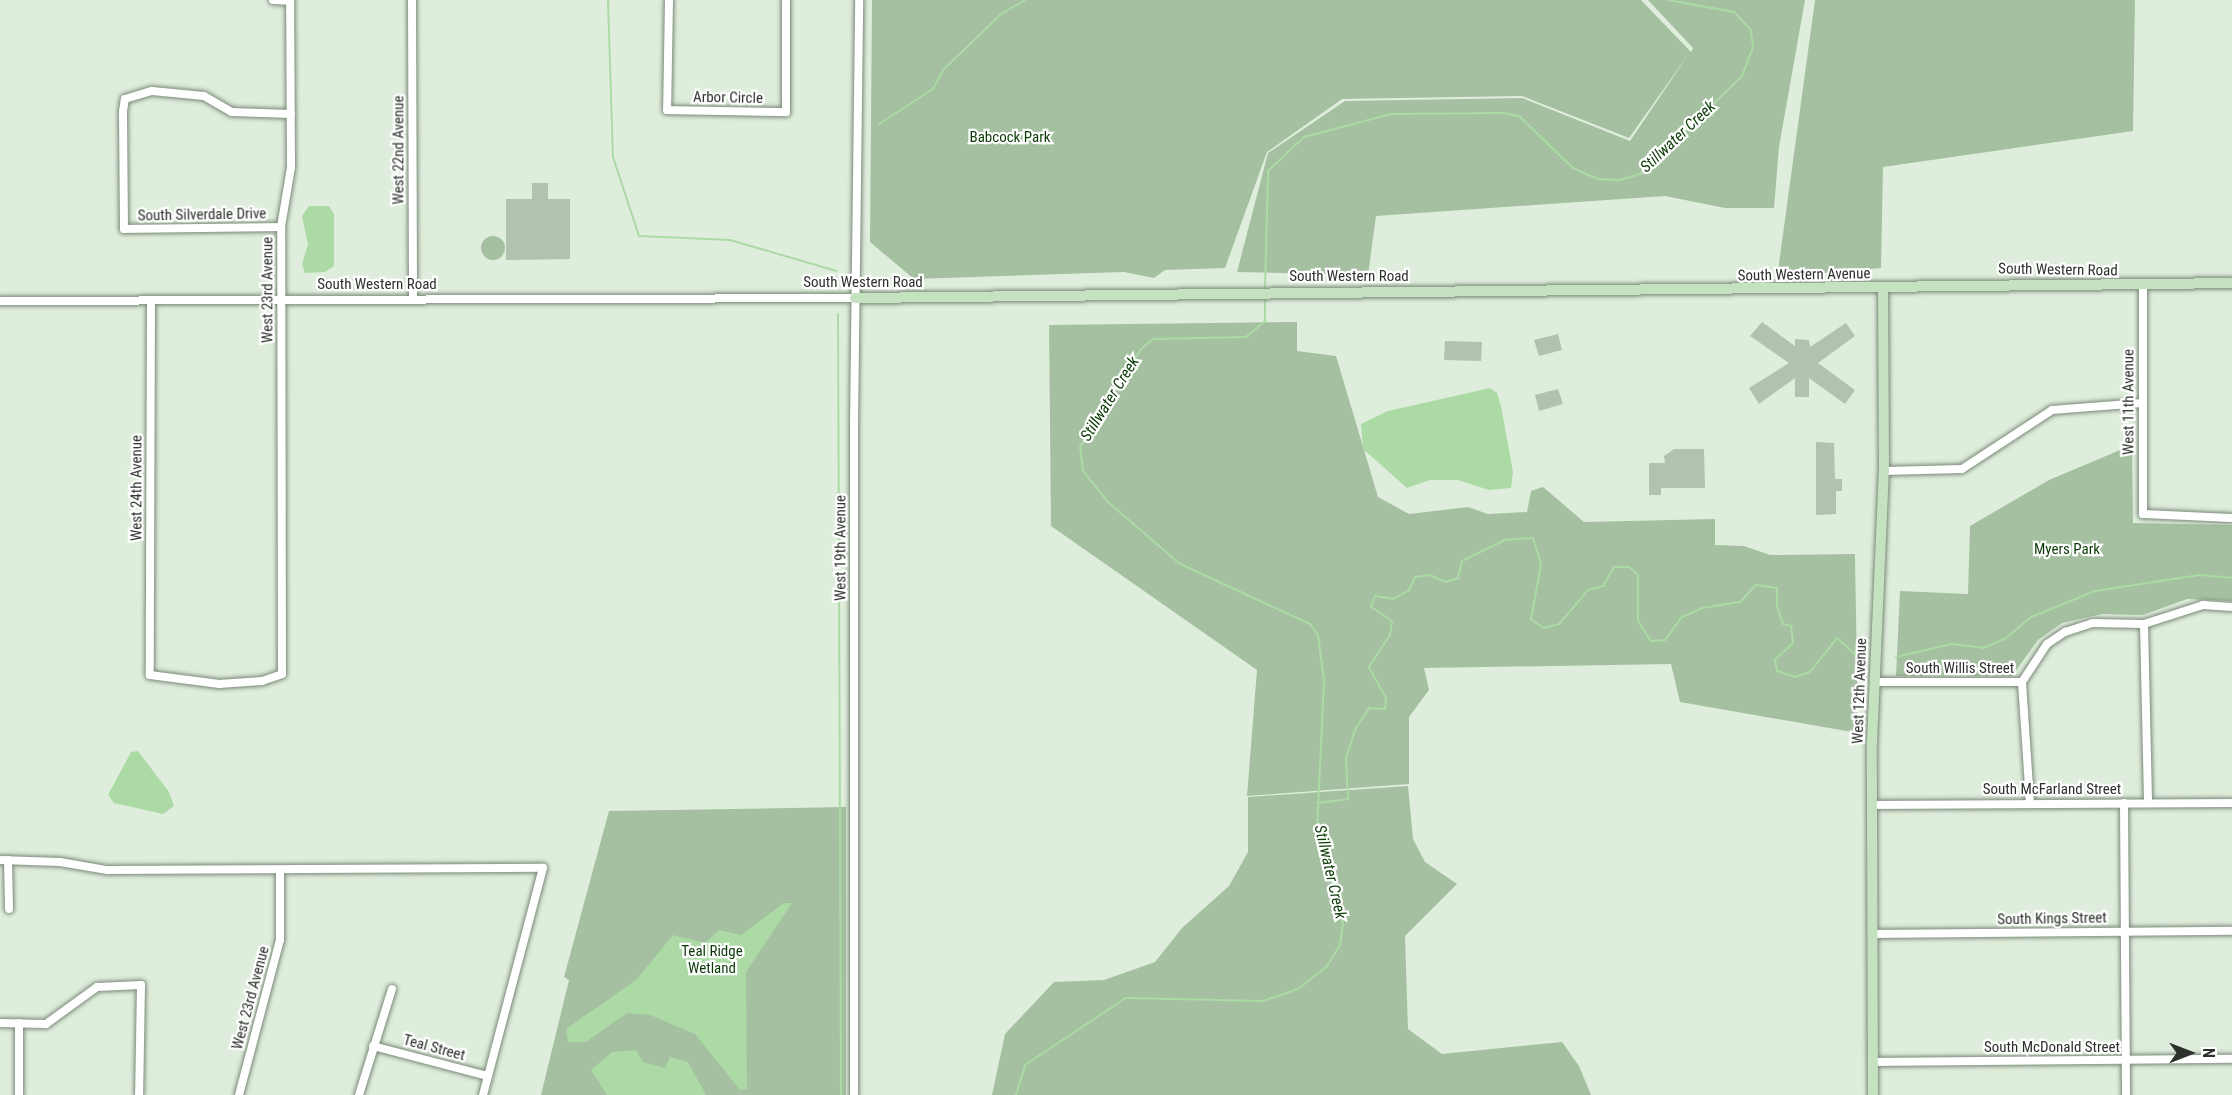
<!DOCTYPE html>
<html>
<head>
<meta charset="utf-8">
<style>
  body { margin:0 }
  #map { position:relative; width:2232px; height:1095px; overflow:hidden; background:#dfeedc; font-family:"Roboto Condensed",sans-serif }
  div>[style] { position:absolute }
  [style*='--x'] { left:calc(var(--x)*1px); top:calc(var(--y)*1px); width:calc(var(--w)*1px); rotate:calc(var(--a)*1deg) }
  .green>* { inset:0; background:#a4c0a0 }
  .round { border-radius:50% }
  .water>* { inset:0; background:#abdaa5 }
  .stream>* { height:2px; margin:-1px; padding:0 1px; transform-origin:1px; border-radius:1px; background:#abdaa5 }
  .building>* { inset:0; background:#b2c1b0 }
  .roads { filter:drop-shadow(0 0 2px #7b8979) drop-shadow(0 0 2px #7b8979) }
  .minor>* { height:8px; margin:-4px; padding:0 4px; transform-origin:4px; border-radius:4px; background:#fff }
  .major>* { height:10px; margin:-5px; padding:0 5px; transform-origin:5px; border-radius:5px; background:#c4e2c0 }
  span { translate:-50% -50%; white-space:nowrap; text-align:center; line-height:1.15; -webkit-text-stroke:4.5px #fff; paint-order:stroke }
  .street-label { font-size:15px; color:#2c322b }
  .park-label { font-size:15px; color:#0b3a06 }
  .water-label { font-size:16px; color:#0d3c08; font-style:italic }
  .north { position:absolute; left:2160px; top:1023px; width:60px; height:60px; -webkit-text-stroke:4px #fff; paint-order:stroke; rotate:90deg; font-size:16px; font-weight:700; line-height:24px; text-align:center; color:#2c322b }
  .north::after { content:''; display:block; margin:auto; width:21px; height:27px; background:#2c322b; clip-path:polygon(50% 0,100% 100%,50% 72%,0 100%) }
</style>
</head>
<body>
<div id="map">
  <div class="green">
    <i style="clip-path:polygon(872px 0,1641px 0,1691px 52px,1693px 48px,1648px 0,1805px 0,1779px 147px,1774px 208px,1725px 208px,1665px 196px,1376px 216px,1368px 275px,1237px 272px,1268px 153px,1345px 101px,1522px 98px,1630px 141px,1690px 52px,1629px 138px,1522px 96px,1342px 99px,1267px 152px,1225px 268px,1165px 270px,1154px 278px,1124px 272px,914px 279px,870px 242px)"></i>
    <i style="clip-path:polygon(1815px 0,2135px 0,2133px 131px,1883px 167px,1881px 268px,1777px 278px)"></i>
    <i class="round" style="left:481px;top:236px;width:24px;height:24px"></i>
    <i style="clip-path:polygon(1297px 322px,1297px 351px,1336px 356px,1378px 497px,1409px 514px,1468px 507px,1488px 514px,1527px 512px,1531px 491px,1543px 487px,1584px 522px,1715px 519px,1715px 545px,1744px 546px,1770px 555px,1855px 554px,1858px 733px,1680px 702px,1671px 664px,1424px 668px,1429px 690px,1409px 717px,1409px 784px,1247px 796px,1257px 670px,1051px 526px,1049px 325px)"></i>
    <i style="clip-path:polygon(2132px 445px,2133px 523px,2232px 525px,2232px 601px,2187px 599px,2143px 615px,2102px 614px,2062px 623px,2038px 640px,2012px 676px,1896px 676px,1900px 591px,1968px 594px,1970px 526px,2049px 480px)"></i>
    <i style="clip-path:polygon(1408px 786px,1413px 839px,1425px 862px,1457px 884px,1405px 936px,1408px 1029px,1442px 1054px,1562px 1042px,1579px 1066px,1591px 1095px,992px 1095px,1005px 1034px,1054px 982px,1104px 980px,1155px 962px,1182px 928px,1229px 886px,1248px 852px,1248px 797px)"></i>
    <i style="clip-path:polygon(846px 807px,846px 1095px,541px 1095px,569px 980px,564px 977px,609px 811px)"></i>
  </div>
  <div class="water">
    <i style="clip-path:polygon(309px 206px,329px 206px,334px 214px,334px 266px,325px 272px,305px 273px,302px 264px,308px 244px,302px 216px)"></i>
    <i style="clip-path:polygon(1490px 388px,1497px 393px,1501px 406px,1513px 472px,1511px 488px,1489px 490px,1458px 480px,1430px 480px,1407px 488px,1363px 449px,1361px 424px,1388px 411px)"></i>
    <i style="clip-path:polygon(138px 751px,169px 792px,174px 806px,163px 814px,114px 803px,108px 795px,131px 752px)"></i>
    <i style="clip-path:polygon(784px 903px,792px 903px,746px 972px,747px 1089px,740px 1090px,695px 1034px,650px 1015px,627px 1013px,586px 1042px,568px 1042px,566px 1029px,636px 980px,673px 935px,705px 943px,719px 930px,741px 935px)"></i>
    <i style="clip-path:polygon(636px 1050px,643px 1062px,665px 1068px,670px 1057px,688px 1062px,706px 1095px,607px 1095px,591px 1070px,612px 1052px)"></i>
  </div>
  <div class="stream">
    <i style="--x:608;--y:0;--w:157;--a:88.2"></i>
    <i style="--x:613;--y:157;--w:83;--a:71.8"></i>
    <i style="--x:639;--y:236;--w:91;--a:2.5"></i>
    <i style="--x:730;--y:240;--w:111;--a:16.2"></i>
    <i style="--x:879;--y:124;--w:64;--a:-32.9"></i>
    <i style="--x:933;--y:89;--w:21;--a:-62"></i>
    <i style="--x:943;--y:70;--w:81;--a:-44"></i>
    <i style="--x:1001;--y:14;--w:28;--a:-30"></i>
    <i style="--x:1265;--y:289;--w:118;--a:-88.5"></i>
    <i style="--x:1268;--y:171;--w:50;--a:-43.4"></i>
    <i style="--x:1304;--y:137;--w:90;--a:-14.8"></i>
    <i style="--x:1391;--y:114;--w:112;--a:-0.5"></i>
    <i style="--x:1503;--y:113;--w:16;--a:11"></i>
    <i style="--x:1519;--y:116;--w:75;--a:43.9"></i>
    <i style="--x:1573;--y:168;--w:27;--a:24"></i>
    <i style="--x:1598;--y:179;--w:22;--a:3"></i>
    <i style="--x:1620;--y:180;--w:24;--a:-17"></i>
    <i style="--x:1643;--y:173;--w:139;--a:-44.4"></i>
    <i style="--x:1742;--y:76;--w:31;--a:-69"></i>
    <i style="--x:1753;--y:47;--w:17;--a:-97"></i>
    <i style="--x:1751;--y:30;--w:25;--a:-133"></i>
    <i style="--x:1734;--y:12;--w:67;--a:-169.7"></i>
    <i style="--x:838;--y:314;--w:781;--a:89.78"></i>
    <i style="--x:1896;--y:657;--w:57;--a:-13.1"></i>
    <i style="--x:1952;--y:644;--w:31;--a:7"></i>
    <i style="--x:1983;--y:648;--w:25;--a:-23"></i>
    <i style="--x:2006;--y:638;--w:33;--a:-40"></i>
    <i style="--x:2031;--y:617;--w:69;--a:-22.1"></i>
    <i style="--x:2095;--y:591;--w:106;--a:-8.7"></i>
    <i style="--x:2200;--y:575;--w:32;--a:5"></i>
    <i style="--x:1317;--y:803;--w:31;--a:-7"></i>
    <i style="--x:1348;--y:799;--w:41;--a:-92.8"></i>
    <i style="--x:1346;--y:758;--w:32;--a:-72"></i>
    <i style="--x:1356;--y:728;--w:24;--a:-57"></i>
    <i style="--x:1369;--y:708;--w:16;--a:4"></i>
    <i style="--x:1385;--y:709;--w:11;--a:-85"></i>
    <i style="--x:1386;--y:698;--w:35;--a:-119"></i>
    <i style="--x:1369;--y:667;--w:38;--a:-57"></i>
    <i style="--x:1390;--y:635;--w:14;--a:-82"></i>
    <i style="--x:1392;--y:621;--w:25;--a:-146"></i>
    <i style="--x:1371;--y:607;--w:12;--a:-70"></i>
    <i style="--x:1375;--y:596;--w:18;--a:9"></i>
    <i style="--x:1393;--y:599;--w:18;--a:-29"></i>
    <i style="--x:1409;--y:590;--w:14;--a:-65"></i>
    <i style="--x:1415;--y:577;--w:15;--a:-8"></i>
    <i style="--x:1430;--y:575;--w:17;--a:24"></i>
    <i style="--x:1446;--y:582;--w:13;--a:-18"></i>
    <i style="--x:1458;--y:578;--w:17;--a:-77"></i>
    <i style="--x:1462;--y:561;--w:48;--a:-26"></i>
    <i style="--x:1505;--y:540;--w:28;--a:-4"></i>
    <i style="--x:1533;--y:538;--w:28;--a:73"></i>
    <i style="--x:1541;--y:565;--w:55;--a:100.5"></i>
    <i style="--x:1531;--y:619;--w:16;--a:35"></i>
    <i style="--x:1544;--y:628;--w:16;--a:-15"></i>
    <i style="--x:1559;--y:624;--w:45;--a:-49.5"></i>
    <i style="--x:1588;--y:590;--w:16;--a:-15"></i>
    <i style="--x:1603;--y:586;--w:22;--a:-60"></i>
    <i style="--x:1614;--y:567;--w:15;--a:0"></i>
    <i style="--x:1629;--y:567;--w:12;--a:42"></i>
    <i style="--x:1638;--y:575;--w:46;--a:90"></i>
    <i style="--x:1638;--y:621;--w:24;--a:57"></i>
    <i style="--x:1651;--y:641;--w:14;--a:-4"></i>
    <i style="--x:1665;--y:640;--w:29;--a:-54"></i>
    <i style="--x:1682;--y:617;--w:22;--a:-24"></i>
    <i style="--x:1702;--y:608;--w:38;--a:-9"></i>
    <i style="--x:1740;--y:602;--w:23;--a:-47"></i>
    <i style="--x:1756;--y:585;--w:21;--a:8"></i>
    <i style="--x:1777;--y:588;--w:18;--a:90"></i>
    <i style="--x:1777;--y:606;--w:19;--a:72"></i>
    <i style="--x:1783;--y:624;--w:8;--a:14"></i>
    <i style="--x:1791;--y:626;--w:17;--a:83"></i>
    <i style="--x:1793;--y:643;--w:25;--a:137"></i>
    <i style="--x:1775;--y:660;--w:11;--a:80"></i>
    <i style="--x:1777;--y:671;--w:19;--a:18"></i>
    <i style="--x:1795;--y:677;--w:16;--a:-18"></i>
    <i style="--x:1810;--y:672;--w:43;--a:-51.5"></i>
    <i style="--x:1837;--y:638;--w:28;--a:42"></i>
    <i style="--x:1016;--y:1095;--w:31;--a:-73"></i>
    <i style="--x:1025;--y:1065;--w:121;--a:-33.6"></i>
    <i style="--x:1126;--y:998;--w:137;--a:1.3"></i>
    <i style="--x:1263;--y:1001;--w:37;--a:-19"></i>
    <i style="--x:1298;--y:989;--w:37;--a:-38"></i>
    <i style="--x:1327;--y:966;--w:25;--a:-58"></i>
    <i style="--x:1340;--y:945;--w:21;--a:-82"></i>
    <i style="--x:1343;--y:924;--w:98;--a:-105.3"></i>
    <i style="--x:1317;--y:829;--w:148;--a:-87.3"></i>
    <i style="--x:1324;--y:681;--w:46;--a:-97.4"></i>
    <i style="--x:1318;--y:635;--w:14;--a:-126"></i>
    <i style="--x:1310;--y:624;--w:143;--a:-155.2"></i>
    <i style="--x:1180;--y:564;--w:94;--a:-139.3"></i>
    <i style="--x:1109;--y:503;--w:41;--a:-129.1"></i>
    <i style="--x:1083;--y:471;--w:24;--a:-97"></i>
    <i style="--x:1080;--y:447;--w:115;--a:-58.1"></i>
    <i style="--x:1141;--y:349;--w:16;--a:-40"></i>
    <i style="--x:1153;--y:339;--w:93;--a:-1.2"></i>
    <i style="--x:1246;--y:337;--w:25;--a:-40"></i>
    <i style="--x:1265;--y:321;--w:23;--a:-90"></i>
  </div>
  <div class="building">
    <i style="clip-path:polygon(532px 183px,548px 183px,548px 199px,570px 199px,570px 259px,506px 260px,506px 199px,532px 199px)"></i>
    <i style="clip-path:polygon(1762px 322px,1795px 346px,1795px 339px,1809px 340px,1810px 347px,1846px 323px,1855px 336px,1818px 363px,1855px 390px,1845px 404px,1809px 378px,1809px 397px,1795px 397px,1795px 378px,1759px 404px,1749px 388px,1789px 363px,1750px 336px)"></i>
    <i style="clip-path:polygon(1558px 334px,1562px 350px,1539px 356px,1534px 340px)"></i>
    <i style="clip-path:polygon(1445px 341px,1482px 342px,1481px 361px,1444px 360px)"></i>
    <i style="clip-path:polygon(1558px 389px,1563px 404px,1539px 411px,1535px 395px)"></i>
    <i style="clip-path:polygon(1816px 442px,1834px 443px,1835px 479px,1842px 479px,1842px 491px,1836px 491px,1836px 514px,1816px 515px)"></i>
    <i style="clip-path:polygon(1674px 449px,1704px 449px,1705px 488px,1661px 488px,1661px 495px,1649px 495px,1649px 463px,1665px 463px,1664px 456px)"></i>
  </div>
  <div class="roads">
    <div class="minor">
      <i style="--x:273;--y:0;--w:17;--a:3"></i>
      <i style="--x:412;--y:0;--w:300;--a:89.8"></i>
      <i style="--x:669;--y:0;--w:110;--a:91"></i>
      <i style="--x:667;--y:110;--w:119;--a:1"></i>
      <i style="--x:786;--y:112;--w:112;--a:-90"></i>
      <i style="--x:281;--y:227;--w:157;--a:179.3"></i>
      <i style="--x:124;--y:229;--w:118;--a:-90.5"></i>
      <i style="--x:123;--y:111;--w:12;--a:-81"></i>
      <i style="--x:125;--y:99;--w:28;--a:-17"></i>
      <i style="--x:152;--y:91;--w:52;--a:5.5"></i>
      <i style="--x:204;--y:96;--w:32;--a:30"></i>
      <i style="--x:232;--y:112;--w:59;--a:1.9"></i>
      <i style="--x:2143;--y:286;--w:228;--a:90"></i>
      <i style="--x:2143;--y:514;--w:89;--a:2.6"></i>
      <i style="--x:0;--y:301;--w:855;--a:-0.2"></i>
      <i style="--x:151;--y:301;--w:374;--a:90.2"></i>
      <i style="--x:150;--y:675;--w:70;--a:7.4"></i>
      <i style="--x:219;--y:684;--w:43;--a:-4"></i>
      <i style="--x:262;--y:681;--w:21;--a:-19"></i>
      <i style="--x:282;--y:674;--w:447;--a:-90.1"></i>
      <i style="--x:281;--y:227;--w:61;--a:-80.5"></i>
      <i style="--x:291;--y:167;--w:167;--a:-90.3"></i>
      <i style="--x:1884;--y:471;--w:78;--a:-1.5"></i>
      <i style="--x:1962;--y:469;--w:108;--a:-33.2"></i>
      <i style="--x:2052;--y:410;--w:90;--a:-4.4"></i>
      <i style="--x:2144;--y:624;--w:178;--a:88.7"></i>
      <i style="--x:1875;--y:682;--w:147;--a:0"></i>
      <i style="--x:2022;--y:682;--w:45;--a:-56.7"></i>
      <i style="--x:2047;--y:644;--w:22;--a:-34"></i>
      <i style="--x:2065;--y:632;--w:29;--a:-18"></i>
      <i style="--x:2093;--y:623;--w:51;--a:1.1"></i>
      <i style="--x:2144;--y:624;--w:62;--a:-17.9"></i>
      <i style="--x:2203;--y:605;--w:29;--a:4"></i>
      <i style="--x:2022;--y:682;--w:121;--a:86.2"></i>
      <i style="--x:2124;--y:803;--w:292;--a:89.6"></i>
      <i style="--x:1872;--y:805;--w:360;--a:-0.3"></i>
      <i style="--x:0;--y:860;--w:60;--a:1.9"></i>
      <i style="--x:60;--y:862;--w:48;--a:9.7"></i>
      <i style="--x:107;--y:870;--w:436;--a:-0.3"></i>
      <i style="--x:543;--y:868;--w:235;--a:104.8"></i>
      <i style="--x:8;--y:860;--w:49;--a:88.8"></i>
      <i style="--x:1873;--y:934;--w:359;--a:-0.5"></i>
      <i style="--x:0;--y:1023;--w:46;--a:1.2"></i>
      <i style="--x:46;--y:1024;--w:63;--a:-36"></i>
      <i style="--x:97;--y:987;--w:44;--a:-2.6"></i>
      <i style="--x:141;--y:985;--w:110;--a:91"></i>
      <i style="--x:19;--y:1023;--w:72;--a:90"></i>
      <i style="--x:373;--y:1046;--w:118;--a:14.7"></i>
      <i style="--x:1873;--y:1062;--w:359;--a:-0.5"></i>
      <i style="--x:239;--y:1095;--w:160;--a:-75.2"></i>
      <i style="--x:280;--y:940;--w:70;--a:-90"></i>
      <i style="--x:359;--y:1095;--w:111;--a:-72.7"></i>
      <i style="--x:854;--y:1095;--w:670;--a:-90"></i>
      <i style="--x:854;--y:425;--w:425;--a:-89.3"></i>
    </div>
    <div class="major">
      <i style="--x:855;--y:298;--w:1377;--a:-0.62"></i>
      <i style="--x:1873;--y:1095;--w:352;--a:-90.2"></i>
      <i style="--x:1872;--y:743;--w:272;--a:-87.5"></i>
      <i style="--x:1884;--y:471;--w:183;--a:-90.3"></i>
    </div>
  </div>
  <div class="street-label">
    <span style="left:728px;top:98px;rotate:1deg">Arbor Circle</span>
    <span style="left:399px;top:150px;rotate:-90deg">West 22nd Avenue</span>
    <span style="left:202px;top:215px;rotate:-1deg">South Silverdale Drive</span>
    <span style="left:2058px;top:270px;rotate:1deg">South Western Road</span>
    <span style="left:1804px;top:275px;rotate:-1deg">South Western Avenue</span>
    <span style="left:1349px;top:277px">South Western Road</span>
    <span style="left:863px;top:283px">South Western Road</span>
    <span style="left:377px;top:285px">South Western Road</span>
    <span style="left:268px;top:290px;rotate:-90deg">West 23rd Avenue</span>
    <span style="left:2129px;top:402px;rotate:-90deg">West 11th Avenue</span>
    <span style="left:137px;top:488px;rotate:-90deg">West 24th Avenue</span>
    <span style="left:841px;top:548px;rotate:-90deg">West 19th Avenue</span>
    <span style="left:1960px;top:669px">South Willis Street</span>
    <span style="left:1860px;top:691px;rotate:-88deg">West 12th Avenue</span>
    <span style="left:2052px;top:790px">South McFarland Street</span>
    <span style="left:2052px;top:919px;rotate:-1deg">South Kings Street</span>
    <span style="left:251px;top:998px;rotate:-75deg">West 23rd Avenue</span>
    <span style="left:434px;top:1048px;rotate:15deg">Teal Street</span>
    <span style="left:2052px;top:1048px">South McDonald Street</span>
  </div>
  <div class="park-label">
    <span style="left:1010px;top:138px">Babcock Park</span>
    <span style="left:2067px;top:550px">Myers Park</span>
    <span style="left:712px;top:960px">Teal Ridge<br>Wetland</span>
  </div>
  <div class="water-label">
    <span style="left:1678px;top:137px;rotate:-43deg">Stillwater Creek</span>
    <span style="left:1110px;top:399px;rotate:-58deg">Stillwater Creek</span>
    <span style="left:1330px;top:872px;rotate:77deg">Stillwater Creek</span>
  </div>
  <div class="north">N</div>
</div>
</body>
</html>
